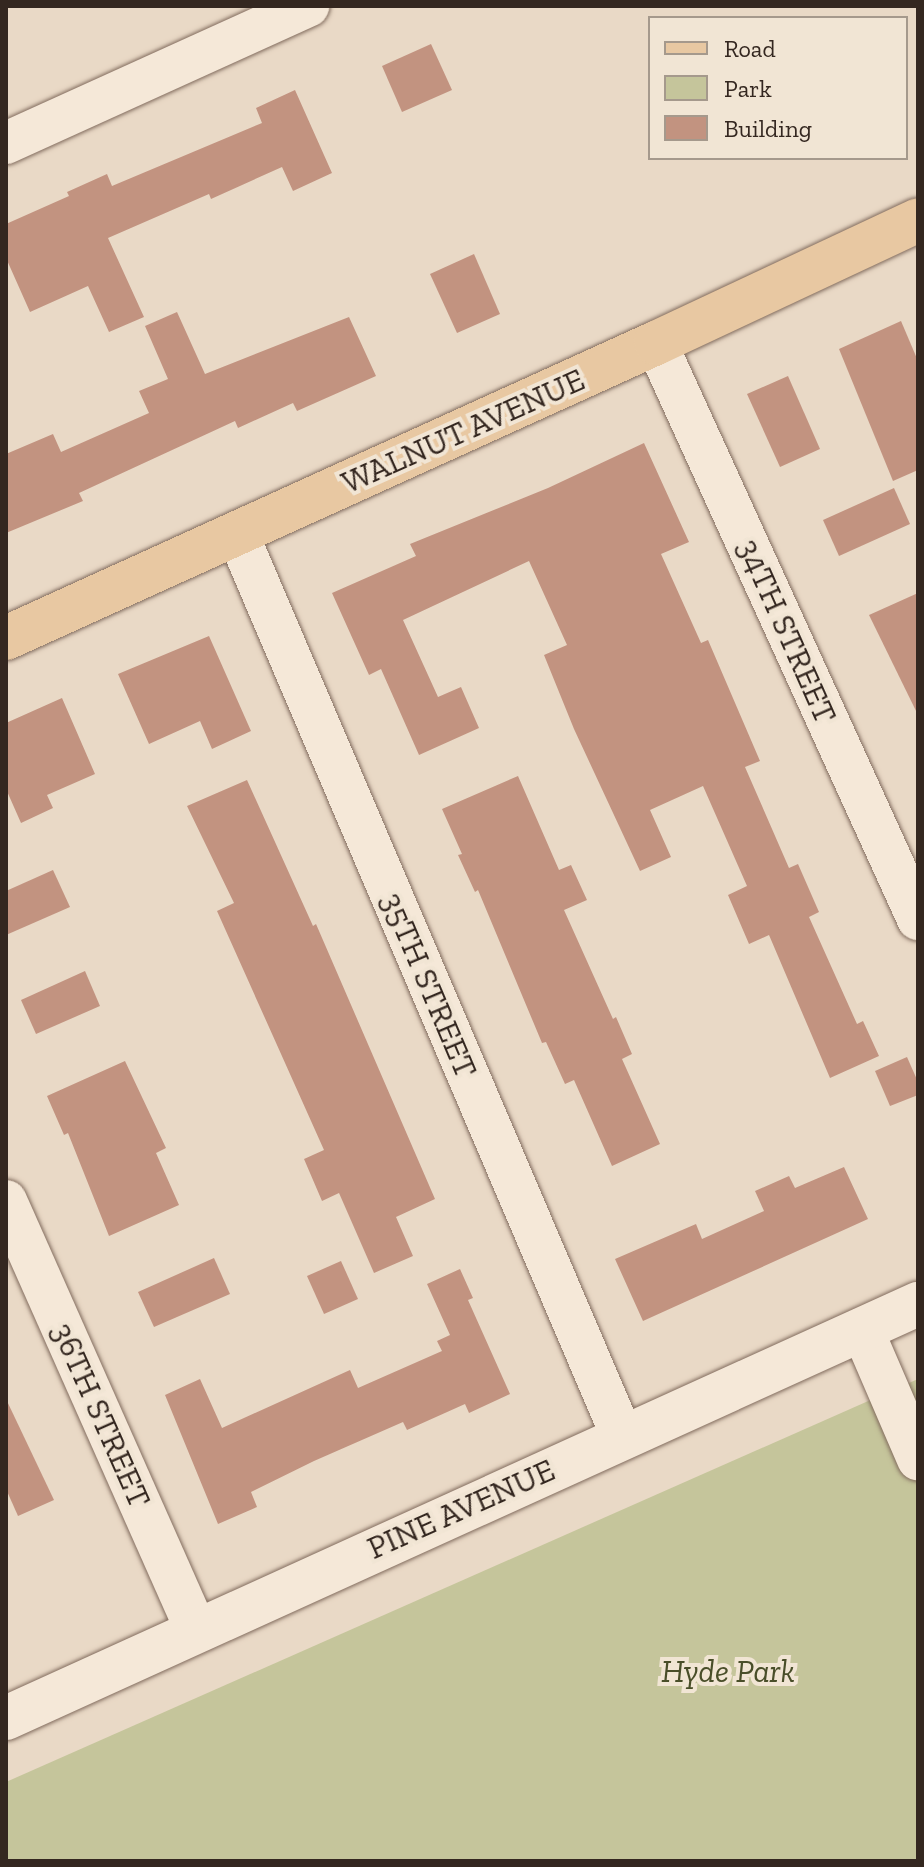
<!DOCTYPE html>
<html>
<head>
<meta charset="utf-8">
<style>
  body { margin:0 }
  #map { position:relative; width:924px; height:1867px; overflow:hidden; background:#e9d9c6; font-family:"Zilla Slab",serif }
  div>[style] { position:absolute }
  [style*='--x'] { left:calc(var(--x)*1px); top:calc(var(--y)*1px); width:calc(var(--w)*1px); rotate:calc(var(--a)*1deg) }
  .green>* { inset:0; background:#c5c59b }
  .building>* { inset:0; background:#c29380 }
  .roads { filter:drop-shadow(0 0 2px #826c5e) drop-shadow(0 0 2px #826c5e) }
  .minor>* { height:42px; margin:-21px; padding:0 21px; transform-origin:21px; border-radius:21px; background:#f5e8d8 }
  .secondary>* { height:44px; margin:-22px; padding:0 22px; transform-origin:22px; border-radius:22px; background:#f5e8d8 }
  .primary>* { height:44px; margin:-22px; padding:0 22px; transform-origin:22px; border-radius:22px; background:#e8c8a2 }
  span { translate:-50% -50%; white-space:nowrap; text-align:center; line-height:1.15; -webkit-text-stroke:8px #f1e5d4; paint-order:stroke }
  .street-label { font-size:32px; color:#342720 }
  .park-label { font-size:32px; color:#494e29; font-style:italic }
  .frame { position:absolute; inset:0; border:8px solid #342720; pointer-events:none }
  .legend { position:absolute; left:648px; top:16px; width:260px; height:144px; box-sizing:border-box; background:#f1e5d4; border:2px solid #a5998c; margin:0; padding:10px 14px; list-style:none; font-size:24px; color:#342720 }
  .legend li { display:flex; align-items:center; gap:16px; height:40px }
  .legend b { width:40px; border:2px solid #a5998c }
</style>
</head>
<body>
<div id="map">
  <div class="green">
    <i style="clip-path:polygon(918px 1379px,918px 1861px,6px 1861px,6px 1782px)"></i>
  </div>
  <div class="building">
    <i style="clip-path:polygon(431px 44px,452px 90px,402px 112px,382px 66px)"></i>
    <i style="clip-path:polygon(295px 90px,332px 173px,293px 191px,282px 167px,211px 199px,209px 194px,108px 238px,144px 317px,109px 332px,88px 286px,30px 312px,6px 258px,6px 224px,69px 196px,67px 192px,107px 174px,112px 186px,262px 123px,256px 108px)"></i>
    <i style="clip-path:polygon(474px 254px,500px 314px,457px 333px,430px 274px)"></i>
    <i style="clip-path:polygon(177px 312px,205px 374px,349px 317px,376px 376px,297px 411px,293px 403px,238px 428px,235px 421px,79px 493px,83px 501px,6px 533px,6px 454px,53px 434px,61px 452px,149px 413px,139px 391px,168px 379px,145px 326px)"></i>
    <i style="clip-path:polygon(901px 321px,918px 361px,918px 470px,893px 481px,839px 349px)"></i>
    <i style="clip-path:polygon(788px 376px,820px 449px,780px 467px,747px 394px)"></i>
    <i style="clip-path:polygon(644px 443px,689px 542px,661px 554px,701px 643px,708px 640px,760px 761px,745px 767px,789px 868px,798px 864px,819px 912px,809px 917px,857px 1024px,863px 1021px,879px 1056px,830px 1078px,769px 935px,749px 944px,728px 895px,747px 886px,703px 786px,650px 810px,671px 857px,640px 871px,574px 729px,544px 655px,567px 645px,529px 561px,403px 620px,438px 697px,461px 687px,479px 728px,419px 755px,381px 669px,369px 675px,332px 593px,416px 556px,410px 544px,548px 488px)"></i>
    <i style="clip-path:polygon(894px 488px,910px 524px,839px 556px,823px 520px)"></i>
    <i style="clip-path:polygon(918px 593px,918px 715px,869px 615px)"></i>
    <i style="clip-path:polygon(209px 636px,251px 731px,212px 749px,200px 721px,149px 744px,118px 674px)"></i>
    <i style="clip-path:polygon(62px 698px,95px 774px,47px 795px,53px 808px,21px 823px,6px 789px,6px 723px)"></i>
    <i style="clip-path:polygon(518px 776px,559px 870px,571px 865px,587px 900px,564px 910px,613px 1019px,616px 1017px,632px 1054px,622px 1059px,660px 1144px,612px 1166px,574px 1080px,565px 1084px,546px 1042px,542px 1043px,478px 890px,475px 892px,458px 855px,462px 854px,442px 809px)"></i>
    <i style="clip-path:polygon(247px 780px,313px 926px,316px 924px,435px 1199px,396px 1217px,413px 1256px,374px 1273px,339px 1193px,322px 1201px,304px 1159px,324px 1150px,217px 911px,234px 903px,187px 806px)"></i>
    <i style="clip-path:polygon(53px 870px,70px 907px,6px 935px,6px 891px)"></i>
    <i style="clip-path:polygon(85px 971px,100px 1006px,36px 1034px,21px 1000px)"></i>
    <i style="clip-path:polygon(907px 1057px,918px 1082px,918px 1095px,890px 1106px,875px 1071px)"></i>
    <i style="clip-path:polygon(125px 1061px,166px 1148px,156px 1153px,179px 1205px,109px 1236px,68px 1133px,64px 1135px,47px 1096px)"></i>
    <i style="clip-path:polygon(844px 1167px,868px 1219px,643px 1321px,615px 1259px,696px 1224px,702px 1239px,764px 1211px,755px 1191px,789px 1176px,795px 1188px)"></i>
    <i style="clip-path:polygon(214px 1258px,230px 1294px,154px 1327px,138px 1292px)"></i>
    <i style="clip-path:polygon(341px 1261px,358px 1299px,324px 1314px,307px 1276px)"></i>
    <i style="clip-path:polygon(460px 1269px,473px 1298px,468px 1300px,510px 1394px,469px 1413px,465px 1404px,407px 1430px,403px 1422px,314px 1461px,251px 1492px,257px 1507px,218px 1524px,165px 1395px,200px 1379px,222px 1428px,350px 1370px,358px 1388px,442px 1351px,437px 1341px,450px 1335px,427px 1284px)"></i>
    <i style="clip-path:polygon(6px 1399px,54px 1500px,18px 1516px,6px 1489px)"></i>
  </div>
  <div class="roads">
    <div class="minor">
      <i style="--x:6;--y:143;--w:332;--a:-24.4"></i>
      <i style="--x:656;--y:343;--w:633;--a:65.54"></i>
      <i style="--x:237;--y:533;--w:982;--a:66.91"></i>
      <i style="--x:6;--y:1201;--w:469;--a:66.1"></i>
      <i style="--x:862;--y:1329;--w:142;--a:66.7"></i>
    </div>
    <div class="secondary">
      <i style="--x:6;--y:1718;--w:1002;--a:-24.42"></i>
    </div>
    <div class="primary">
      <i style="--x:6;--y:638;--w:714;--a:-24.41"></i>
      <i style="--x:656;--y:343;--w:289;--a:-25.1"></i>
    </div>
  </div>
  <div class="street-label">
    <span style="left:463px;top:431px;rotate:-24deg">WALNUT AVENUE</span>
    <span style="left:787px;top:631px;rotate:66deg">34TH STREET</span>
    <span style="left:429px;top:985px;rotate:67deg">35TH STREET</span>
    <span style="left:101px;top:1415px;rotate:66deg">36TH STREET</span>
    <span style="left:461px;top:1509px;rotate:-24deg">PINE AVENUE</span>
  </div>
  <div class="park-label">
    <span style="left:728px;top:1671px">Hyde Park</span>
  </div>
  <div class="frame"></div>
  <ul class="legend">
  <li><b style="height:10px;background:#e8c8a2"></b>Road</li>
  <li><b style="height:22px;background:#c5c59b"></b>Park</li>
  <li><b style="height:22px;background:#c29380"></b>Building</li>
  </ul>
</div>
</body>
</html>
